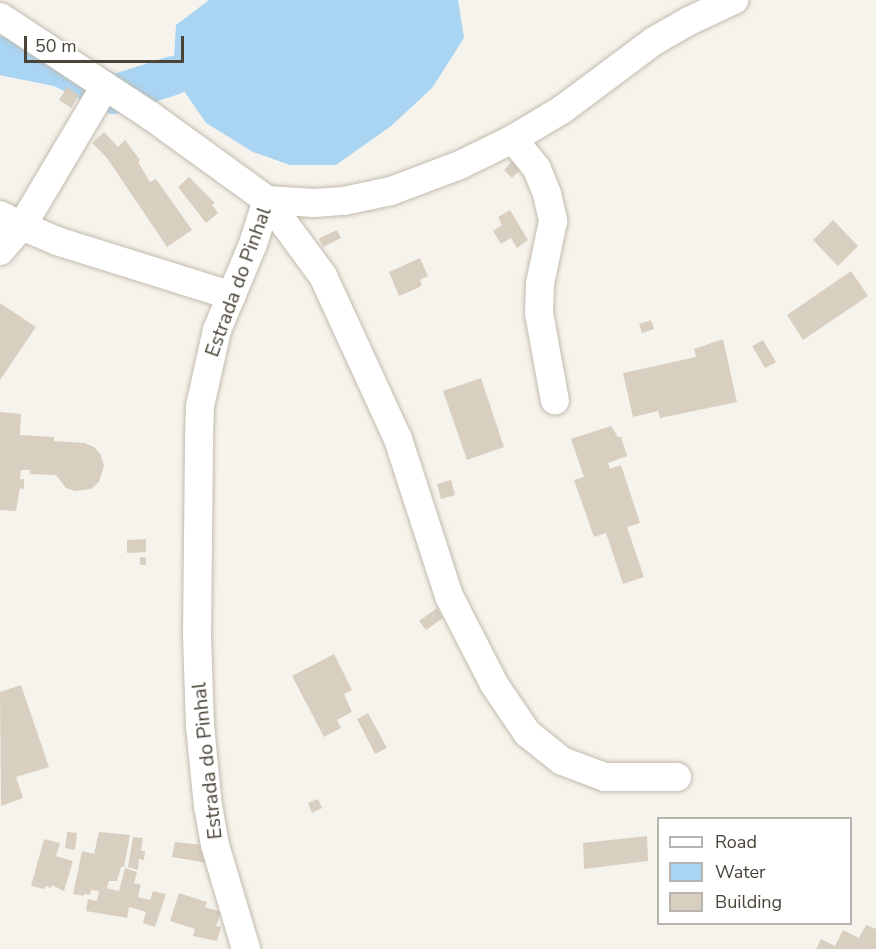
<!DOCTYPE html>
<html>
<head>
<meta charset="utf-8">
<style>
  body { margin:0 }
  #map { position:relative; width:876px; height:949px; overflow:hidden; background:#f6f3ec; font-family:"Nunito Sans",sans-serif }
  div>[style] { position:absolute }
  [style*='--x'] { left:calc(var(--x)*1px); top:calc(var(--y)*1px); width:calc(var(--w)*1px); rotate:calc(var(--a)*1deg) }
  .water>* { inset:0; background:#a9d4f2 }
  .river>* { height:39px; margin:-19.5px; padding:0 19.5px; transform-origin:19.5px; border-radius:19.5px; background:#a9d4f2 }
  .building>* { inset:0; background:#d8cfc1 }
  .roads { filter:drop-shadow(0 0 2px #c2bbae) drop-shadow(0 0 2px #c2bbae) }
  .minor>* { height:28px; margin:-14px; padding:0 14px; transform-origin:14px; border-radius:14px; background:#fff }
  span { translate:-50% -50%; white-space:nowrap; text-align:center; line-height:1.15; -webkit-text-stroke:4.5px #fff; paint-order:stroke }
  .street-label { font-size:20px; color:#4b4439 }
  .legend { position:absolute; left:657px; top:817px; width:195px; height:108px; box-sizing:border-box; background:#fff; border:2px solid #b7b4b0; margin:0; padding:8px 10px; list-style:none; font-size:18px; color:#4b4439 }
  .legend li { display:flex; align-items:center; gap:12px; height:30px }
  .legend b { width:30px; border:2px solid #b7b4b0 }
  .scale { position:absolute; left:24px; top:36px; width:160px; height:27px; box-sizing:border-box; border:3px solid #4b4439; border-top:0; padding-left:8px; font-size:18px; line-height:21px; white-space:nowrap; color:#4b4439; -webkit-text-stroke:4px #fff; paint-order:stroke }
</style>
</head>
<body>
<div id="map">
  <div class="water">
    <i style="clip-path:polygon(209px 0,458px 0,464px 38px,432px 88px,391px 126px,336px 165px,290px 165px,253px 152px,206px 123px,173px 75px,176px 25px)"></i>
  </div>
  <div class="river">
    <i style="--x:0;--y:55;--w:61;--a:11.3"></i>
    <i style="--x:60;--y:67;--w:59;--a:27"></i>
    <i style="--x:113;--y:94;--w:63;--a:-17.6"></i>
  </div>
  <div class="building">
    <i style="clip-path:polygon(67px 87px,79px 95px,71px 108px,59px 100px)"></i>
    <i style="clip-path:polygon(104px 132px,118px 147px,125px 140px,140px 160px,138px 162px,150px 182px,156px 179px,192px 230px,167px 247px,107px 158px,92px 143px)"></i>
    <i style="clip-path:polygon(513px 160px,520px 170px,512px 178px,504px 170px)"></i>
    <i style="clip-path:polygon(189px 177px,215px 203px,212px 205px,218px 213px,206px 223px,178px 187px)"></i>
    <i style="clip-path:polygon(510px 210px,528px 240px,517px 248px,511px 238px,501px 244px,493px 231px,502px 225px,498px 217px)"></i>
    <i style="clip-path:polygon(833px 220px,858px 246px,838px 266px,813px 240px)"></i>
    <i style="clip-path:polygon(337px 230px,341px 238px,323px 247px,319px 238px)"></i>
    <i style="clip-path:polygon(420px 258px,428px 276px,420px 280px,422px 285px,418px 288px,399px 296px,389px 272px)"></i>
    <i style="clip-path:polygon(851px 271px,868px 296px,803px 340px,787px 315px)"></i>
    <i style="clip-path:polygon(0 303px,36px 327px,0 380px)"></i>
    <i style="clip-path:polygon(651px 320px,654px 329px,642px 333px,639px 324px)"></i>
    <i style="clip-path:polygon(723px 339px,737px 402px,660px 418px,658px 411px,633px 417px,623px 373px,696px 357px,694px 349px)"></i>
    <i style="clip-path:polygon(763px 340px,776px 362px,765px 368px,752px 346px)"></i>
    <i style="clip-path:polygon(481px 378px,504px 447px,467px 460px,443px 391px)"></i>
    <i style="clip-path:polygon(0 412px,21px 414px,20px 435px,54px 437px,54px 441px,84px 443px,94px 447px,101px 455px,104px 466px,99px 482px,91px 489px,75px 491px,66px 488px,56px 475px,30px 474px,30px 470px,21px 470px,20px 479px,24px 479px,24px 489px,20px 488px,16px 511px,0 510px)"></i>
    <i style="clip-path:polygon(611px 426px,618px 437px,621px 437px,627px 456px,608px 463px,610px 469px,621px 465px,640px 523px,627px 527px,644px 577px,623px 584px,606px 533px,594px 537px,574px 480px,584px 477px,571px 439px)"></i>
    <i style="clip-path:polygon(451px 480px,455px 495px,441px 499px,437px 484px)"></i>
    <i style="clip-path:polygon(146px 539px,146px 552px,127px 553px,127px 540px)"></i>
    <i style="clip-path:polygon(140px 557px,146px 558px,146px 565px,140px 565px)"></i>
    <i style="clip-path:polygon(437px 608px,443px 618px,426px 630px,419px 621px)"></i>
    <i style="clip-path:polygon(334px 654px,352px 690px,344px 694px,352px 712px,337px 720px,341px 728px,324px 737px,292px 676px)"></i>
    <i style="clip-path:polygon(21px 685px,49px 767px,16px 777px,23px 798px,1px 806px,0 692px)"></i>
    <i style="clip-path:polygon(368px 713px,387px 748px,375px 754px,357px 719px)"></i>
    <i style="clip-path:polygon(318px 799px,322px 808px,312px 813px,308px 803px)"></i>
    <i style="clip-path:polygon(67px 832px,77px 833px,75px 850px,65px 848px)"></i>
    <i style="clip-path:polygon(99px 832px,130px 835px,124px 867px,121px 867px,117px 881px,109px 881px,107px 888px,97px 886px,119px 891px,125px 868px,137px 872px,134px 883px,141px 885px,138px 897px,150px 900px,153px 891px,166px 894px,155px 927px,143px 923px,146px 912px,129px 907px,127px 918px,86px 911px,88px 899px,97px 901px,99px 891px,91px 890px,90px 895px,84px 894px,83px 896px,73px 894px,82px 851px,94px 854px)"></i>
    <i style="clip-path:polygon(647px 836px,648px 861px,584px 869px,583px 843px)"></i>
    <i style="clip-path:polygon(133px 837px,143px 838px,141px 851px,145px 851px,144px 860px,139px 859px,138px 870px,128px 867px)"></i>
    <i style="clip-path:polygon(44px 839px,60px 843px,56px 856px,73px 861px,64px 891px,52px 885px,51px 888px,46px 886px,44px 889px,31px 886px)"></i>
    <i style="clip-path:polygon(175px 842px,203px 845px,208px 863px,172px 857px)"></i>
    <i style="clip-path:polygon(179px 893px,207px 902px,205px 907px,221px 912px,216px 926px,221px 927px,217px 941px,193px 936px,195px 929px,170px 921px)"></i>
    <i style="clip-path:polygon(866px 925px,876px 929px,876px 949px,816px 949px,821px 939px,835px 946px,843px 930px,859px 938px)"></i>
  </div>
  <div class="roads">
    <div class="minor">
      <i style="--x:0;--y:17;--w:181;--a:33.3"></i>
      <i style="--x:151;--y:116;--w:143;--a:35.9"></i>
      <i style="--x:267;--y:200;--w:94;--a:53.6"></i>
      <i style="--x:323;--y:276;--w:179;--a:65.3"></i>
      <i style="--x:398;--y:439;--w:165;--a:72"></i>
      <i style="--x:449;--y:596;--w:99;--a:62.9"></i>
      <i style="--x:494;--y:684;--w:59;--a:56"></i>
      <i style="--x:527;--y:733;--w:45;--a:38.7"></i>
      <i style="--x:562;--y:761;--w:46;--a:20.4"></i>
      <i style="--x:605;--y:777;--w:72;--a:0"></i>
      <i style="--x:513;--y:139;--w:38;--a:51"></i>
      <i style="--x:537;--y:169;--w:27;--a:68"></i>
      <i style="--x:547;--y:194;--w:28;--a:77"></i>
      <i style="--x:553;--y:221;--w:64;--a:101.7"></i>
      <i style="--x:540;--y:284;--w:29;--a:92"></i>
      <i style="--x:539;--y:313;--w:89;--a:79.7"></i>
      <i style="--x:267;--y:200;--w:47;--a:3.7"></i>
      <i style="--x:314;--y:203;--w:30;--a:-4"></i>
      <i style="--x:344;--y:201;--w:48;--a:-12"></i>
      <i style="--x:391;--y:191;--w:74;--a:-20.6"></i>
      <i style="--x:460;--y:165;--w:59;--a:-26.1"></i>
      <i style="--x:513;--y:139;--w:58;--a:-31"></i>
      <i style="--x:563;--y:109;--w:114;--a:-36.8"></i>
      <i style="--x:654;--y:41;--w:40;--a:-29.7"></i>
      <i style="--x:689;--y:21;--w:50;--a:-25"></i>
      <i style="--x:0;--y:215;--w:25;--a:27"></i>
      <i style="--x:22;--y:226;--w:163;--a:-59.3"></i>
      <i style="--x:0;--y:251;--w:33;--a:-49"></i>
      <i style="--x:22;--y:226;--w:38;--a:23"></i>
      <i style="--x:57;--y:241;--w:183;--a:17.4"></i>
      <i style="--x:246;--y:949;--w:109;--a:-106.6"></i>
      <i style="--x:215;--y:845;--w:39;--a:-100"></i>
      <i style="--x:208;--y:807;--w:81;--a:-95.6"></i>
      <i style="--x:200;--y:726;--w:91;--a:-91.9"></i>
      <i style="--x:197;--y:635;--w:200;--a:-89.4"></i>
      <i style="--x:199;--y:435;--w:29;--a:-88"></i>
      <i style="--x:200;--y:406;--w:78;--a:-77.4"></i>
      <i style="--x:217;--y:330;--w:93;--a:-67.3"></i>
      <i style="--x:253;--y:244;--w:46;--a:-72.3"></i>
    </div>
  </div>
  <div class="street-label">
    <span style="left:238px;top:282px;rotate:-70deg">Estrada do Pinhal</span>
    <span style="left:207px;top:761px;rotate:-96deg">Estrada do Pinhal</span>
  </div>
  <ul class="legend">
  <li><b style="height:8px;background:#fff"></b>Road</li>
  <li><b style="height:16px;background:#a9d4f2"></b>Water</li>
  <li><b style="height:16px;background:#d8cfc1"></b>Building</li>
  </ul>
  <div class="scale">50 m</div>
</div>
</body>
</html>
